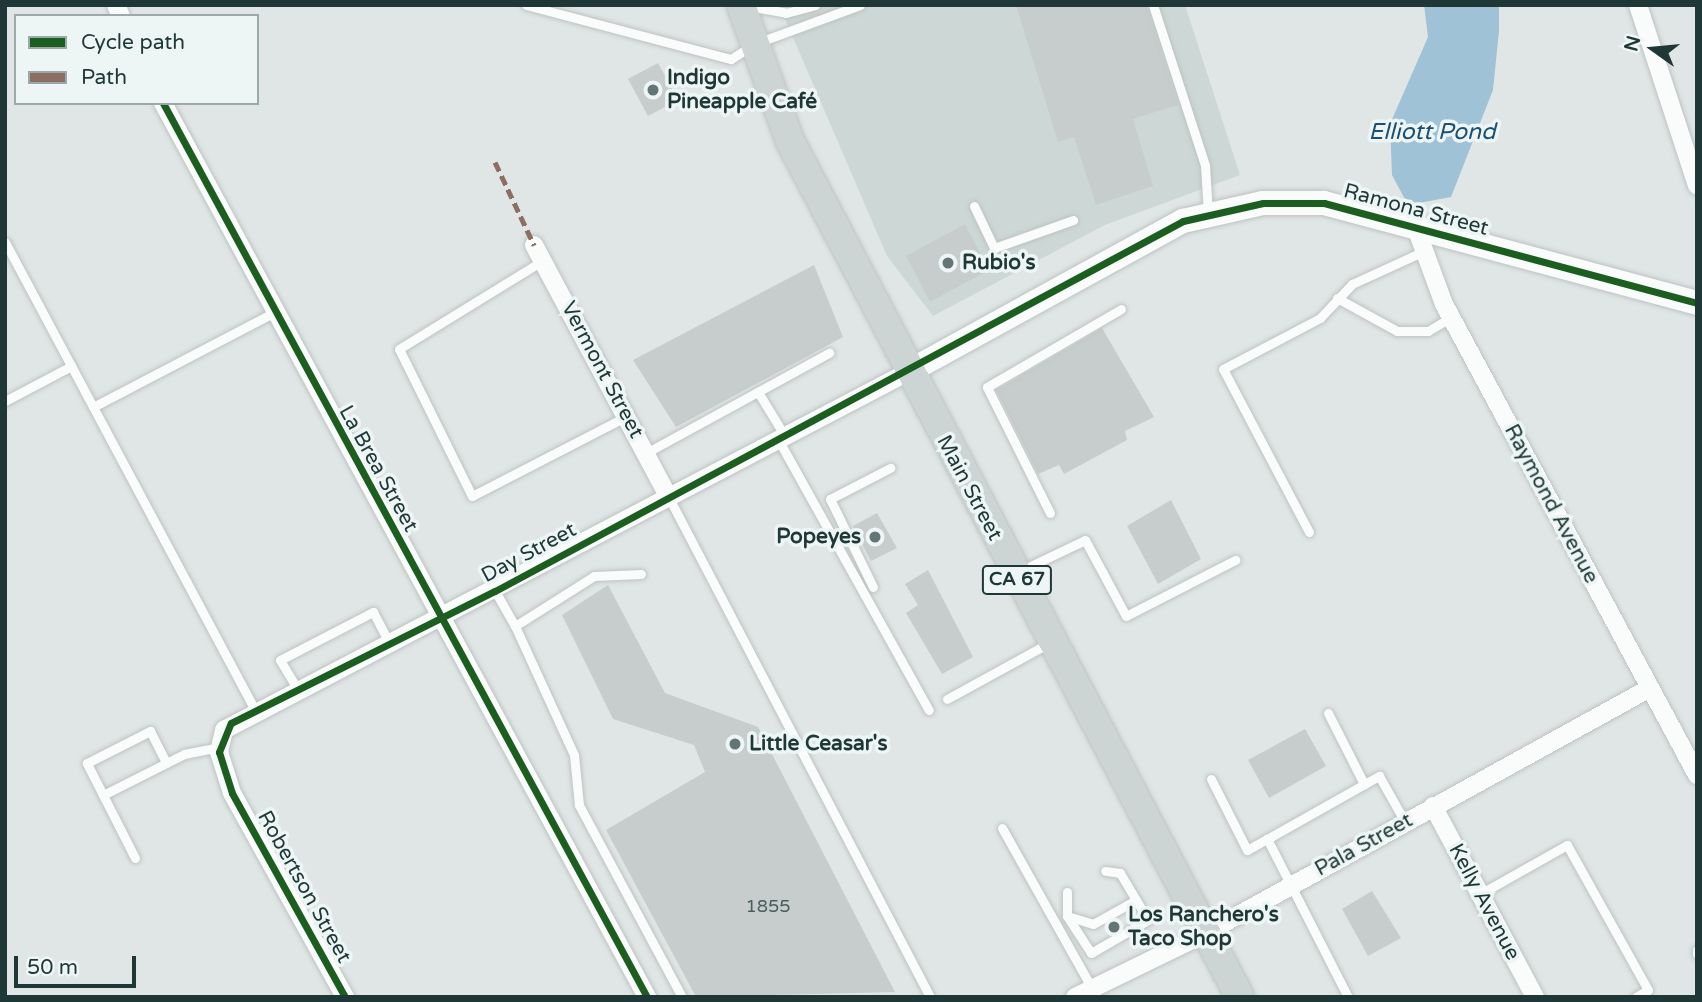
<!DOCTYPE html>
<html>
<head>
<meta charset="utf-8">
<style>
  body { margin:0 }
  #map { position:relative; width:1702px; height:1002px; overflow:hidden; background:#e0e6e5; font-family:"Varela Round",sans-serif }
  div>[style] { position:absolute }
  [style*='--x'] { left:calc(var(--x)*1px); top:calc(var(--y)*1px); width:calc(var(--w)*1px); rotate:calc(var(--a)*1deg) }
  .built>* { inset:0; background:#cdd8d6 }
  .water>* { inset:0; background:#a0c2d6 }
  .building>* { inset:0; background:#c7cdcc }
  .roads { filter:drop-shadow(0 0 2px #bdc3c2) drop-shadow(0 0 2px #bdc3c2) }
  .service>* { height:9px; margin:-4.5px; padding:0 4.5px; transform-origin:4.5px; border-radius:4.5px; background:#fafbfb }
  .minor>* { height:18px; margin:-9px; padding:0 9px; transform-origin:9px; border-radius:9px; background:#fafbfb }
  .secondary>* { height:24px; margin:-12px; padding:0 12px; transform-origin:12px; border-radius:12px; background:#fafbfb }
  .primary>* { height:28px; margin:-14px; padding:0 14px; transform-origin:14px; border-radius:14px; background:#ccd4d4 }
  .quiet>* { height:5px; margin-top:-2.5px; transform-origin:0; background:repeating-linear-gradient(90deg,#8d6e63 0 10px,transparent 0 15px) }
  .cycleway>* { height:7px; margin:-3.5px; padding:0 3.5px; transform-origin:3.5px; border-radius:3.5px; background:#1b5e20 }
  .dots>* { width:19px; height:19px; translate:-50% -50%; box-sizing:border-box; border:4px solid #edf6f4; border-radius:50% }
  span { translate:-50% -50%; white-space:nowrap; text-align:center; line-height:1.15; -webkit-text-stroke:7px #edf6f4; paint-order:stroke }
  .number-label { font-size:18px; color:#4a5e5d }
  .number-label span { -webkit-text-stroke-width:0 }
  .shield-label span { padding:2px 5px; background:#edf6f4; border:2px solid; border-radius:5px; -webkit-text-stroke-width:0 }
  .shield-label { font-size:19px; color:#1f3837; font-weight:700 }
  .poi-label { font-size:21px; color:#1f3837; font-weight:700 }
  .left { translate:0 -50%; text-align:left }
  .right { translate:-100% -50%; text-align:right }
  .street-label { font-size:21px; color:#1f3837 }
  .water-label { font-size:23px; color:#1a5073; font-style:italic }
  .frame { position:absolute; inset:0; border:7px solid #1f3837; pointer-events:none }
  .legend { position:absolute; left:14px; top:14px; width:245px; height:91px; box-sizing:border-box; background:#edf6f4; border:2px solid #9baaa8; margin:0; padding:9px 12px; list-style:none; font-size:21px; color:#1f3837 }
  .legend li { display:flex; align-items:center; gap:14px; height:35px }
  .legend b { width:35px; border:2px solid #9baaa8 }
  .north { position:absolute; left:1618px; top:14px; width:70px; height:70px; -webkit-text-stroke:5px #edf6f4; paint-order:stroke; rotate:285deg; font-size:19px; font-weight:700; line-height:28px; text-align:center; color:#1f3837 }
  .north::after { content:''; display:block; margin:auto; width:24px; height:32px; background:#1f3837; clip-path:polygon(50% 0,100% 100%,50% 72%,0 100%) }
  .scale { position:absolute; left:14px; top:956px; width:122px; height:32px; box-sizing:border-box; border:4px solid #1f3837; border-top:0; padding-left:9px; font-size:21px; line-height:24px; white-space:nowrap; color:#1f3837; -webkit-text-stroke:5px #edf6f4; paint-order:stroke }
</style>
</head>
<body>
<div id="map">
  <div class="built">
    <i style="clip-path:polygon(779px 5px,1185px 5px,1240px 175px,1105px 225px,933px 316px,887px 256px)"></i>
  </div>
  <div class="water">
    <i style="clip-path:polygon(1424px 5px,1499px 5px,1499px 31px,1493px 90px,1451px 197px,1408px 205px,1392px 175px,1390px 124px,1428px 37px)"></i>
  </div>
  <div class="building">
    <i style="clip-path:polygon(1016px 5px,1146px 5px,1178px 105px,1133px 119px,1153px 186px,1096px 205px,1074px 137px,1058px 142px)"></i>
    <i style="clip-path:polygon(658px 63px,678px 100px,648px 116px,628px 79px)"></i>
    <i style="clip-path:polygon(965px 224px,989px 270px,930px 302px,906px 256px)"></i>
    <i style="clip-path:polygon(814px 265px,843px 337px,676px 427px,633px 360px)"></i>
    <i style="clip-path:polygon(1102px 328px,1154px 417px,1125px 431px,1127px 440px,1064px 474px,1059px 465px,1038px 474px,996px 390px)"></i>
    <i style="clip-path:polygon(1171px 500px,1201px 559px,1158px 584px,1127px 526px)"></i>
    <i style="clip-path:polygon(877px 513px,897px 548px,871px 561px,853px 526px)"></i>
    <i style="clip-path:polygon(928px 570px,973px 657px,942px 674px,906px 613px,918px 605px,905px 584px)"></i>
    <i style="clip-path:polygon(608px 585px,665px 693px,758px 727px,895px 992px,696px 997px,606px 830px,705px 772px,694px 745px,613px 719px,562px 615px)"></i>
    <i style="clip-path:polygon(1305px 729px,1326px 766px,1269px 798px,1248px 760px)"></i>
    <i style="clip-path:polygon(1372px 891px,1401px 938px,1368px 956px,1342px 909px)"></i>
  </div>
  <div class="roads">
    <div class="service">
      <i style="--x:526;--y:5;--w:212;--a:14.8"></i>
      <i style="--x:731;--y:59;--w:27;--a:-33"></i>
      <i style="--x:754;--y:44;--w:113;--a:-20.2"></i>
      <i style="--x:1153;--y:5;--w:168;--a:72"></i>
      <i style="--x:1205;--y:165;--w:49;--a:86.5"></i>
      <i style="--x:748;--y:6;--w:39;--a:10"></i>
      <i style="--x:786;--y:13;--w:30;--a:-15"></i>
      <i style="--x:974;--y:206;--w:47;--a:64.5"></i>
      <i style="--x:994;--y:248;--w:84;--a:-19.5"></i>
      <i style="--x:5;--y:242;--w:531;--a:61.89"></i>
      <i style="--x:542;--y:261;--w:168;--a:148.4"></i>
      <i style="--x:399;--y:349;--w:164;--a:63.6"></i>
      <i style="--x:472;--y:496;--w:174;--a:-27.3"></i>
      <i style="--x:1337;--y:298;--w:68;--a:28.8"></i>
      <i style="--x:1397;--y:331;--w:31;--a:0"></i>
      <i style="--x:1428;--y:331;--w:27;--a:-31"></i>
      <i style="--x:758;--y:392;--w:54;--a:58.7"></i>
      <i style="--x:5;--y:401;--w:75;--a:-27.9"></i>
      <i style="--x:93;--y:407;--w:203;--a:-27.6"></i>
      <i style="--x:779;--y:441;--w:308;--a:60.9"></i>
      <i style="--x:646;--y:453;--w:209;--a:-28.7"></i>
      <i style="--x:668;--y:496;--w:565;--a:62.39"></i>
      <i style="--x:1050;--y:513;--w:141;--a:-116.6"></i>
      <i style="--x:987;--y:387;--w:155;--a:-30.2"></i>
      <i style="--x:1309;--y:532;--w:184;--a:-117.8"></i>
      <i style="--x:1223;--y:369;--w:110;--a:-27.7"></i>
      <i style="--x:1320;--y:318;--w:47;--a:-46.7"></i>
      <i style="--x:1352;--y:284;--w:79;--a:-24.6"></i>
      <i style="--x:1018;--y:572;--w:74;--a:-25.5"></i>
      <i style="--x:1085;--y:540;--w:86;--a:61.7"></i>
      <i style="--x:1126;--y:616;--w:123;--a:-27.2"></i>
      <i style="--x:873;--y:587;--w:98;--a:-116"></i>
      <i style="--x:830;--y:499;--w:68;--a:-27.3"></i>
      <i style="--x:495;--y:591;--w:40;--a:60.3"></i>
      <i style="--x:515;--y:626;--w:93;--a:-32.3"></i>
      <i style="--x:594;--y:576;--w:47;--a:-2.4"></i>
      <i style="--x:515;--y:626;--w:142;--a:65.4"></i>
      <i style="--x:574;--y:755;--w:50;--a:84.3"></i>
      <i style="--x:579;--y:805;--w:218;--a:61.8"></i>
      <i style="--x:298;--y:690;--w:35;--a:-121"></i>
      <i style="--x:280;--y:660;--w:105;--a:-27.3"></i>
      <i style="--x:373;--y:612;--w:34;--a:62"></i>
      <i style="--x:947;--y:699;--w:116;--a:-28.8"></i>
      <i style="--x:1328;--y:713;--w:80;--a:63.1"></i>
      <i style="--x:1211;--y:779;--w:80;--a:63.1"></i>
      <i style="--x:1247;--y:850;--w:23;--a:-29"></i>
      <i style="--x:103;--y:795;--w:36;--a:-117"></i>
      <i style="--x:87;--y:763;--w:71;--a:-26.9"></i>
      <i style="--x:150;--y:731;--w:36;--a:63"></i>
      <i style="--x:1002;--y:828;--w:194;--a:60.7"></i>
      <i style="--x:135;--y:858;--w:71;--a:-116.9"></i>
      <i style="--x:103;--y:795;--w:91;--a:-26.8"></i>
      <i style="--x:184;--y:754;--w:37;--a:-11"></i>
      <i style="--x:1067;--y:892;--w:24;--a:90"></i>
      <i style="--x:1067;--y:916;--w:44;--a:57"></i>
      <i style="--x:1091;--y:953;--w:66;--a:-30.1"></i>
      <i style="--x:1148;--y:920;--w:55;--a:-120.8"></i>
      <i style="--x:1120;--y:873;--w:15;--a:-172"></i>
      <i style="--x:1480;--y:894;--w:100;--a:-29.4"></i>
      <i style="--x:1567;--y:845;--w:166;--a:60.8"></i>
      <i style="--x:1648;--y:990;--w:14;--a:150"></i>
      <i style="--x:1067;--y:916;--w:27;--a:17"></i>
      <i style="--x:1093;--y:924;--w:49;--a:-29.2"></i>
      <i style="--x:1697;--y:950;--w:4;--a:90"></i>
      <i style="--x:1348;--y:997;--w:178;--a:-117.1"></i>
      <i style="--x:1267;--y:839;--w:129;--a:-29.4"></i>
      <i style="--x:1379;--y:776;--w:53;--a:60.5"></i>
    </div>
    <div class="minor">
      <i style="--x:116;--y:5;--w:12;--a:66"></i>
      <i style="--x:1638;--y:5;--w:190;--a:71.9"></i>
      <i style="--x:163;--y:103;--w:1017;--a:61.57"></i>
      <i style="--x:1416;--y:228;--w:81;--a:69.8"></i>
      <i style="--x:1444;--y:304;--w:535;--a:61.76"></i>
      <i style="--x:534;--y:245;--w:285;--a:61.9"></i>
      <i style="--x:1433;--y:806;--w:217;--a:61.9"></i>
      <i style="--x:345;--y:997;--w:233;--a:-119"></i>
      <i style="--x:232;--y:793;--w:43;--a:-107.6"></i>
      <i style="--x:219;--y:752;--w:23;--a:-77"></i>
      <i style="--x:224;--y:730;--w:772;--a:-27.63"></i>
      <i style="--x:1075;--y:997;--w:144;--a:-26"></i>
      <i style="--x:1204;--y:934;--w:509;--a:-28.88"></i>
    </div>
    <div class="secondary">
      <i style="--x:908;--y:372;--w:314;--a:-28.8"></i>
      <i style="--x:1183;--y:221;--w:82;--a:-12.7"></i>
      <i style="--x:1263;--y:203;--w:61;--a:0"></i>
      <i style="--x:1324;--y:203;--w:386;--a:15"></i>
    </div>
    <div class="primary">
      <i style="--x:741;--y:5;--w:145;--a:70.2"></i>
      <i style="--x:790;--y:141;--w:967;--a:62.27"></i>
    </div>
  </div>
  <div class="quiet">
    <i style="--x:495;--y:162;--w:92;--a:64.8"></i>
  </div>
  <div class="cycleway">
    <i style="--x:163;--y:103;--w:1017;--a:61.57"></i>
    <i style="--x:345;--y:997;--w:233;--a:-119"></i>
    <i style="--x:232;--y:793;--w:43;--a:-107.6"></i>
    <i style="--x:219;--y:752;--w:31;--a:-68"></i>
    <i style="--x:231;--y:723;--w:295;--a:-26.6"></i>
    <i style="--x:495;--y:591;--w:781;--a:-28.27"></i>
    <i style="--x:1183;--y:221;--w:82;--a:-12.7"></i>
    <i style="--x:1263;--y:203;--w:61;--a:0"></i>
    <i style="--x:1324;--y:203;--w:386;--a:15"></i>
  </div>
  <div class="dots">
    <i style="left:653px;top:90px;background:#637574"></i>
    <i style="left:948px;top:263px;background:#637574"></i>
    <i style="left:875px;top:537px;background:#637574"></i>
    <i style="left:735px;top:744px;background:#637574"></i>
    <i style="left:1114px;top:927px;background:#637574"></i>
  </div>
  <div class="number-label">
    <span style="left:768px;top:906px">1855</span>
  </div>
  <div class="shield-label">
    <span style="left:1017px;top:580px">CA 67</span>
  </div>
  <div class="poi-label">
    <span class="left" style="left:667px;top:90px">Indigo<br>Pineapple Café</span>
    <span class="left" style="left:962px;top:263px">Rubio's</span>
    <span class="right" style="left:861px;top:537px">Popeyes</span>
    <span class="left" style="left:749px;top:744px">Little Ceasar's</span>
    <span class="left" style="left:1128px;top:927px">Los Ranchero's<br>Taco Shop</span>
  </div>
  <div class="street-label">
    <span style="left:1416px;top:210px;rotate:15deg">Ramona Street</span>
    <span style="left:602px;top:370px;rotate:62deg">Vermont Street</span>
    <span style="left:378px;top:469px;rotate:61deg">La Brea Street</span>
    <span style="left:969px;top:488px;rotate:62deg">Main Street</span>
    <span style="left:1551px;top:504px;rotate:62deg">Raymond Avenue</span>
    <span style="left:529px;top:553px;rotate:-28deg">Day Street</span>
    <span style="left:1364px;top:845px;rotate:-29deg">Pala Street</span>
    <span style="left:304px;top:887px;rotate:61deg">Robertson Street</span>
    <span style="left:1484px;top:902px;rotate:62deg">Kelly Avenue</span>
  </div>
  <div class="water-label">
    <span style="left:1432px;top:132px">Elliott Pond</span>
  </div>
  <div class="frame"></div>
  <ul class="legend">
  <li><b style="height:9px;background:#1b5e20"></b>Cycle path</li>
  <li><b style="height:9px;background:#8d6e63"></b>Path</li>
  </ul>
  <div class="north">N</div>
  <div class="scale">50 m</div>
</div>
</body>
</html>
